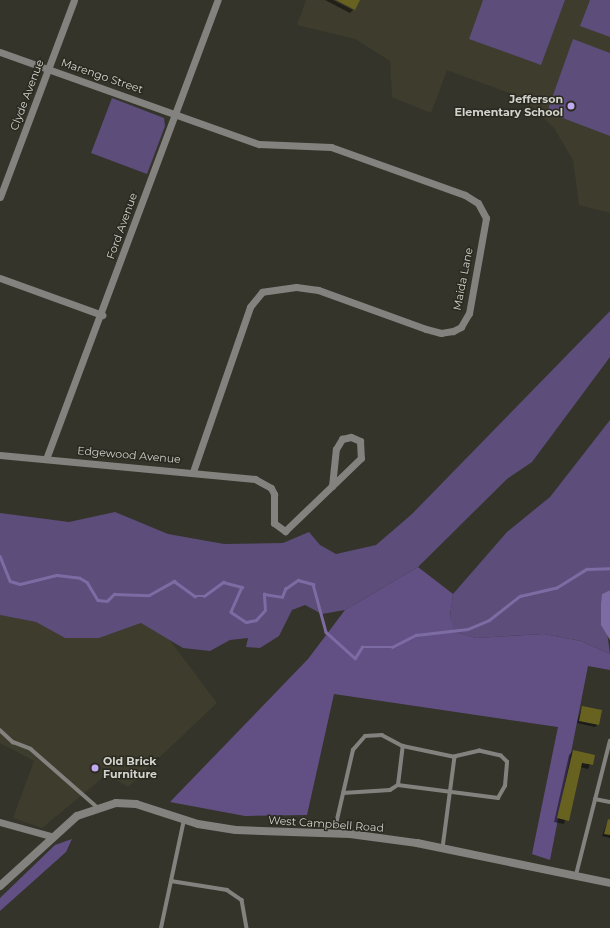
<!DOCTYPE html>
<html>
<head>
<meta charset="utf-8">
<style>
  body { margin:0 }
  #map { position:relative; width:610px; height:928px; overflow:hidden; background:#34342b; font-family:Montserrat,sans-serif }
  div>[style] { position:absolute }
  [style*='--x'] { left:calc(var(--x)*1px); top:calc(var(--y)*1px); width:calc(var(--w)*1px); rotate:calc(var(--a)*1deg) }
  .built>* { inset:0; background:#3e3c2d }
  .green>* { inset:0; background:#5c4d7a }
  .forest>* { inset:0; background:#625085 }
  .water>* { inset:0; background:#7d6ba3 }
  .shadow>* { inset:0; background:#0007 }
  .stream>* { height:2.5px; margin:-1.25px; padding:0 1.25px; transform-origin:1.25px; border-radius:1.25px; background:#7d6ba3 }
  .building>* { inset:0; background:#686220 }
  .service>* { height:3.5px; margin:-1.75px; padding:0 1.75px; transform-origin:1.75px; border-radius:1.75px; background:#83827e }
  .minor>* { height:7px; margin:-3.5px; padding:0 3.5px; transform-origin:3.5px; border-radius:3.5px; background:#83827e }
  .tertiary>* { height:8px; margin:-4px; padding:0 4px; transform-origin:4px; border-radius:4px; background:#83827e }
  .dots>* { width:11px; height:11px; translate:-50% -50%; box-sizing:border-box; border:2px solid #2a2a21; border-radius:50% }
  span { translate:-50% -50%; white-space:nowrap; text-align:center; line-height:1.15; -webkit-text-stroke:3px #2a2a21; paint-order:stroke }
  .street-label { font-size:11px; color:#d3d3cd }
  .poi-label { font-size:11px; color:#d3d3cd; font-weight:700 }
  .right { translate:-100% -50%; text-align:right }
  .left { translate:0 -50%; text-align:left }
</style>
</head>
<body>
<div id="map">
  <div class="built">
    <i style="clip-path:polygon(306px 0,610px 0,610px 213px,579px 205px,573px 160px,554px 128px,523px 98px,447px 70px,431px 113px,392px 97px,390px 61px,355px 39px,297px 25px)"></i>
    <i style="clip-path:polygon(0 615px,36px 622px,65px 638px,99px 638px,141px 623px,166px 635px,217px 703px,128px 787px,107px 774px,42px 828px,13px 818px,34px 761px,0 743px)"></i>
  </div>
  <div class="green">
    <i style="clip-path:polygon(483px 0,565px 0,541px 65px,469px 39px)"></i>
    <i style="clip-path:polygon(590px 0,610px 0,610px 37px,580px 26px)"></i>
    <i style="clip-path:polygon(573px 39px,610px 53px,610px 136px,547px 112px)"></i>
    <i style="clip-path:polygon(112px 98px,164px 118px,165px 126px,147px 174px,91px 153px)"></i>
    <i style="clip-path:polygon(610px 311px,610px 357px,532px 462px,507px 479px,418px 567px,345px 610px,322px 614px,305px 605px,292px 610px,279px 636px,260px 648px,246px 647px,248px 638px,230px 640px,210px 651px,183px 648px,141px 623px,99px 638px,65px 638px,36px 622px,0 615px,0 513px,69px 522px,115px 512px,168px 534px,224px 544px,283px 543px,309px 532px,320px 545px,336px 554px,376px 545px,412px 514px)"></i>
    <i style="clip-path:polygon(610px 420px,610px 590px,602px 594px,610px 654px,581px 641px,544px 634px,476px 638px,453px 632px,450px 616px,453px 594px,507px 532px,550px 497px)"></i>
  </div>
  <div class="forest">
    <i style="clip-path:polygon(418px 567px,453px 594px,450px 616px,454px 632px,476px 638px,544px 634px,581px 641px,610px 654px,610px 670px,588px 666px,550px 860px,532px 854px,558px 727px,334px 694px,307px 815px,245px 816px,170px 802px,308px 659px,345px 610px)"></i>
    <i style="clip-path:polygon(72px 839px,66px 852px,0 911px,0 898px,55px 845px)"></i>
  </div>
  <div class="water">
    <i style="clip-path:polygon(610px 590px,610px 640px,601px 625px,601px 604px,602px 594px)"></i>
  </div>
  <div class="shadow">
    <i style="clip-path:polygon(325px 0,333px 0,353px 10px,350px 13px)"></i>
    <i style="clip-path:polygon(582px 707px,598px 724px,595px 727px,577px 723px)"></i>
    <i style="clip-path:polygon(573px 751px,594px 756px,588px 769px,580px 767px,564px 824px,554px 822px,569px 755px)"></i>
    <i style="clip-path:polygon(608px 820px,610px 821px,610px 838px,602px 836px)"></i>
  </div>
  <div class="stream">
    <i style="--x:0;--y:556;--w:27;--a:68"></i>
    <i style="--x:10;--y:581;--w:10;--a:17"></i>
    <i style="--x:20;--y:584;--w:38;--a:-14"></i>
    <i style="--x:57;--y:575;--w:23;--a:7"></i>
    <i style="--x:80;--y:578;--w:8;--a:30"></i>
    <i style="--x:87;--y:582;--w:21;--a:59"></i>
    <i style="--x:98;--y:600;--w:9;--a:6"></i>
    <i style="--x:107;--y:601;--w:10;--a:-45"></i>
    <i style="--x:114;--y:594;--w:35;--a:2"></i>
    <i style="--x:149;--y:595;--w:29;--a:-29"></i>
    <i style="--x:174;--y:581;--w:26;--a:36"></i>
    <i style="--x:195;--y:596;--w:9;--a:0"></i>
    <i style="--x:204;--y:596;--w:24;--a:-36"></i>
    <i style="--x:223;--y:582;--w:20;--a:15"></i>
    <i style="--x:242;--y:587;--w:27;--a:114"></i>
    <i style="--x:231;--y:612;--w:18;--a:34"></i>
    <i style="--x:246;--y:622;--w:10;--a:-11"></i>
    <i style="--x:256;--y:620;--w:13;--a:-48"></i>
    <i style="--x:265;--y:610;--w:16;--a:-94"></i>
    <i style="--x:264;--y:594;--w:18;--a:9"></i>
    <i style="--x:282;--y:597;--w:9;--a:-69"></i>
    <i style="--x:285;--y:589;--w:16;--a:-35"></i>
    <i style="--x:298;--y:580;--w:16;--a:15"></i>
    <i style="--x:313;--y:584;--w:50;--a:74.8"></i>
    <i style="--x:326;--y:632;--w:39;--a:42"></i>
    <i style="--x:355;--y:658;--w:13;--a:-58"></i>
    <i style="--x:362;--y:647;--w:30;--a:0"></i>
    <i style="--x:392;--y:647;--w:27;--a:-27"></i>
    <i style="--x:416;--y:635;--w:52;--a:-6.6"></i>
    <i style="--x:468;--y:629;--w:23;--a:-23"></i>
    <i style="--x:489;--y:620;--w:39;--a:-38"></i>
    <i style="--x:520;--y:596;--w:37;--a:-13"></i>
    <i style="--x:556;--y:588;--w:36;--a:-32"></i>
    <i style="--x:587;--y:569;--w:23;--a:-2"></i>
  </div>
  <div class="building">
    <i style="clip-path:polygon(336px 0,360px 0,355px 10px)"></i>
    <i style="clip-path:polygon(582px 706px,602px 710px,599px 725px,579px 721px)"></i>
    <i style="clip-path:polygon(573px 750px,595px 755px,593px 765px,582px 763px,569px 821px,557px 818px)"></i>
    <i style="clip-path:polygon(608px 819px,610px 820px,610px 835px,604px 834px)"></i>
  </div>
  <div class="service">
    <i style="--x:0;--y:730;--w:18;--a:43"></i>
    <i style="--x:13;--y:742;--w:19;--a:21"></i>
    <i style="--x:31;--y:749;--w:88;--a:41.3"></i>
    <i style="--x:398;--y:785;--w:39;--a:-83"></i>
    <i style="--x:403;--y:746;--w:53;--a:11.9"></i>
    <i style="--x:455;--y:757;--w:92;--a:97.5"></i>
    <i style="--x:343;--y:793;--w:47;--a:-3.7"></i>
    <i style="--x:390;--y:790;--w:9;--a:-32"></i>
    <i style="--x:398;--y:785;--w:101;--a:7.4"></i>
    <i style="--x:498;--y:798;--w:14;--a:-60"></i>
    <i style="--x:505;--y:786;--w:24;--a:-85"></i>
    <i style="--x:507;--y:762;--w:8;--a:-135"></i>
    <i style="--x:501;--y:756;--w:22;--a:-167"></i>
    <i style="--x:480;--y:751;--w:26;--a:167"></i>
    <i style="--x:595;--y:799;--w:15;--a:11"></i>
    <i style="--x:334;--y:833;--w:85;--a:-77.1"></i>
    <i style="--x:353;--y:750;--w:18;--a:-49"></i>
    <i style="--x:365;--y:736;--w:17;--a:-3"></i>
    <i style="--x:382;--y:735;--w:24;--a:28"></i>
    <i style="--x:576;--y:875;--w:138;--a:-75.8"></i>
    <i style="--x:171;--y:881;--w:57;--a:9.1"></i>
    <i style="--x:227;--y:890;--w:18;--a:34"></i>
    <i style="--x:242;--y:900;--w:28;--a:80"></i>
    <i style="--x:161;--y:928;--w:110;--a:-78"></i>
  </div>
  <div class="minor">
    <i style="--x:0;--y:52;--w:275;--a:19.6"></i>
    <i style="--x:259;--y:144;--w:72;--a:2.4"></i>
    <i style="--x:331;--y:147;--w:142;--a:19.7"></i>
    <i style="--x:465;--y:195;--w:15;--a:32"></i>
    <i style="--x:478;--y:203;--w:17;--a:62"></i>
    <i style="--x:486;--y:218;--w:97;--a:100.1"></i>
    <i style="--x:469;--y:313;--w:16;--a:120"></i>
    <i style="--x:461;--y:327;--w:9;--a:153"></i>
    <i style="--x:453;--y:331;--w:12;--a:171"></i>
    <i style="--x:441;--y:333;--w:16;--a:-165"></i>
    <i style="--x:426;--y:329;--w:115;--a:-160.1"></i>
    <i style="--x:318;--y:290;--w:22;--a:-172"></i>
    <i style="--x:296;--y:287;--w:34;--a:172"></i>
    <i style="--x:262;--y:292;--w:19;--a:129"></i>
    <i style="--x:250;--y:307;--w:175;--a:109.1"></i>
    <i style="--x:0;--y:197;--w:210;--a:-69.4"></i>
    <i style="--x:0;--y:278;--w:109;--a:19.9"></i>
    <i style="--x:351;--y:437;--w:10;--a:24"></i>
    <i style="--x:360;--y:441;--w:17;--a:87"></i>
    <i style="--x:361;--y:458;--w:40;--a:136"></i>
    <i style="--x:332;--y:486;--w:37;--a:-84"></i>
    <i style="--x:336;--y:449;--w:12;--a:-59"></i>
    <i style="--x:342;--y:439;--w:9;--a:-13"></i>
    <i style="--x:0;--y:455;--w:256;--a:5.4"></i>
    <i style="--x:255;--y:479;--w:18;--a:29"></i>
    <i style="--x:271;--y:488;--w:7;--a:63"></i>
    <i style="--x:274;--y:494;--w:29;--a:90"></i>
    <i style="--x:274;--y:523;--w:14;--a:36"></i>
    <i style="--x:285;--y:531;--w:65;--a:-43.8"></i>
    <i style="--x:46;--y:459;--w:490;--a:-69.5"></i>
    <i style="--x:0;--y:822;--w:52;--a:15.6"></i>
  </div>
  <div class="tertiary">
    <i style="--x:0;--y:886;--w:104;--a:-42.3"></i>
    <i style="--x:77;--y:816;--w:41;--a:-18.4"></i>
    <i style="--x:116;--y:803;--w:20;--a:3"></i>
    <i style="--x:136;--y:804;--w:65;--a:17.9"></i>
    <i style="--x:198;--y:824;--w:38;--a:9"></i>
    <i style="--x:236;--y:830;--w:114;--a:2"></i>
    <i style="--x:350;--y:834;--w:68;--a:7.7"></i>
    <i style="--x:417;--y:843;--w:197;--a:11.7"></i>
  </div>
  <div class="dots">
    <i style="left:571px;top:106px;background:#c0a8f3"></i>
    <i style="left:95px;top:768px;background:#c0a8f3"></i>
  </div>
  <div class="street-label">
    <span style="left:102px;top:76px;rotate:19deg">Marengo Street</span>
    <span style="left:27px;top:95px;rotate:-69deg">Clyde Avenue</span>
    <span style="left:122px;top:226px;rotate:-70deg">Ford Avenue</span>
    <span style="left:463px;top:279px;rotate:-79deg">Maida Lane</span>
    <span style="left:129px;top:455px;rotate:5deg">Edgewood Avenue</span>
    <span style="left:326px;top:824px;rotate:4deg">West Campbell Road</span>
  </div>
  <div class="poi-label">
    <span class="right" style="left:563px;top:106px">Jefferson<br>Elementary School</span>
    <span class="left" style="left:103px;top:768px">Old Brick<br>Furniture</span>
  </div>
</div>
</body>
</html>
